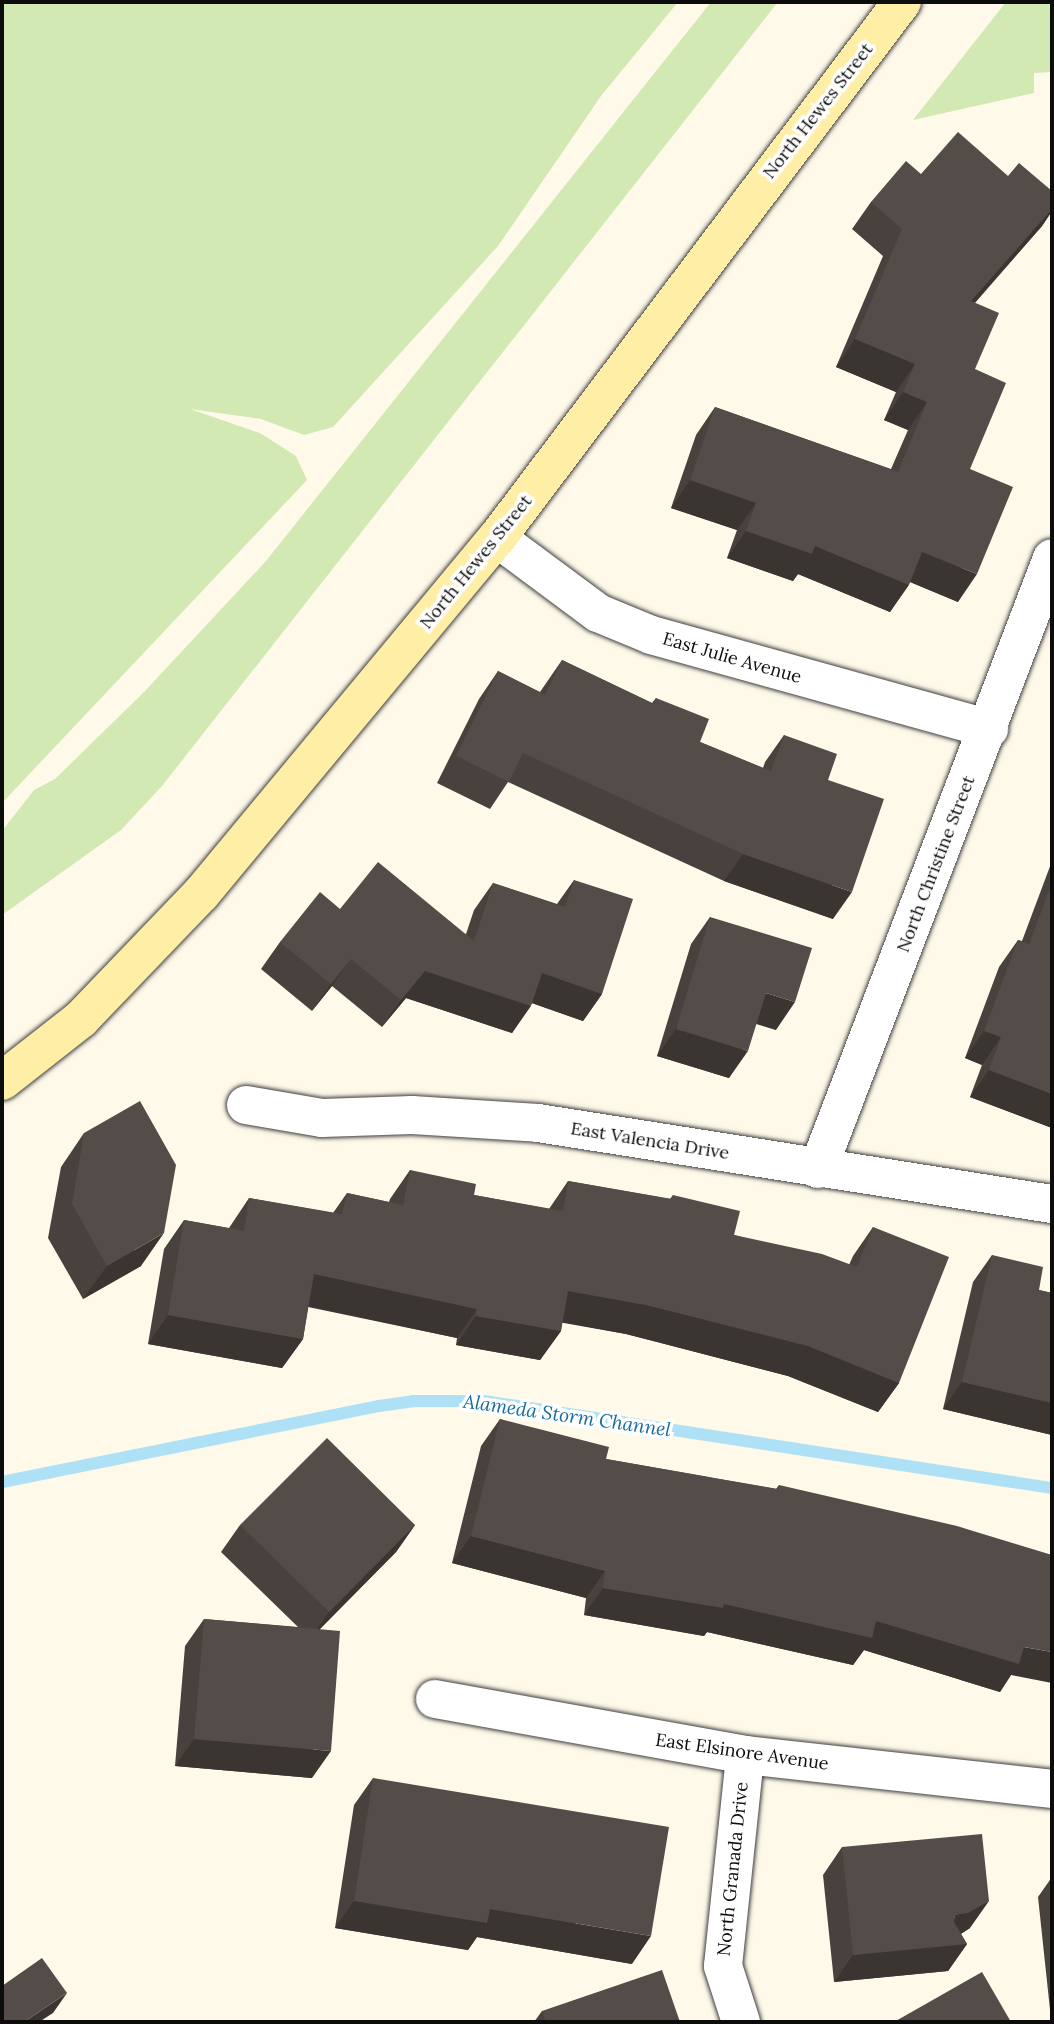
<!DOCTYPE html>
<html>
<head>
<meta charset="utf-8">
<style>
  body { margin:0 }
  #map { position:relative; width:1054px; height:2024px; overflow:hidden; background:#fff9ea; font-family:Lora,serif }
  div>[style] { position:absolute }
  [style*='--x'] { left:calc(var(--x)*1px); top:calc(var(--y)*1px); width:calc(var(--w)*1px); rotate:calc(var(--a)*1deg) }
  .green>* { inset:0; background:#d3e9b4 }
  .stream>* { height:12px; margin:-6px; padding:0 6px; transform-origin:6px; border-radius:6px; background:#afe1f6 }
  .roads { filter:drop-shadow(0 0 2px #3f3f3f) drop-shadow(0 0 2px #3f3f3f) }
  .minor>* { height:38px; margin:-19px; padding:0 19px; transform-origin:19px; border-radius:19px; background:#fff }
  .secondary>* { height:38px; margin:-19px; padding:0 19px; transform-origin:19px; border-radius:19px; background:#ffeea5 }
  .wall>* { inset:0; background:#48413e }
  .shaded-wall>* { inset:0; background:#3b3532 }
  .building>* { inset:0; background:#544c48 }
  span { translate:-50% -50%; white-space:nowrap; text-align:center; line-height:1.15; -webkit-text-stroke:7px #fff; paint-order:stroke }
  .street-label { font-size:18px; color:#0c0c0c }
  .water-label { font-size:19px; color:#156c9d; font-style:italic }
  .frame { position:absolute; inset:0; border:4px solid #0c0c0c; pointer-events:none }
</style>
</head>
<body>
<div id="map">
  <div class="green">
    <i style="clip-path:polygon(2px 2px,678px 2px,601px 96px,498px 246px,333px 427px,304px 435px,261px 419px,190px 409px,260px 433px,296px 456px,307px 480px,2px 803px)"></i>
    <i style="clip-path:polygon(711px 2px,778px 2px,162px 786px,121px 830px,2px 915px,2px 831px,34px 790px,55px 779px,144px 692px,266px 561px)"></i>
    <i style="clip-path:polygon(1006px 2px,1052px 2px,1052px 72px,1034px 73px,1034px 93px,913px 120px)"></i>
  </div>
  <div class="stream">
    <i style="--x:2;--y:1482;--w:385;--a:-11.4"></i>
    <i style="--x:379;--y:1406;--w:34;--a:-8"></i>
    <i style="--x:413;--y:1401;--w:71;--a:0"></i>
    <i style="--x:484;--y:1401;--w:575;--a:8.71"></i>
  </div>
  <div class="roads">
    <div class="minor">
      <i style="--x:497;--y:538;--w:126;--a:36.6"></i>
      <i style="--x:598;--y:613;--w:57;--a:22.5"></i>
      <i style="--x:651;--y:635;--w:351;--a:15.5"></i>
      <i style="--x:246;--y:1105;--w:77;--a:9.7"></i>
      <i style="--x:322;--y:1118;--w:90;--a:-1.9"></i>
      <i style="--x:412;--y:1115;--w:126;--a:3.6"></i>
      <i style="--x:538;--y:1123;--w:520;--a:8.96"></i>
      <i style="--x:818;--y:1169;--w:654;--a:-69.04"></i>
      <i style="--x:435;--y:1699;--w:315;--a:10.2"></i>
      <i style="--x:745;--y:1755;--w:309;--a:6.3"></i>
      <i style="--x:741;--y:2022;--w:59;--a:-107.8"></i>
      <i style="--x:723;--y:1966;--w:212;--a:-84"></i>
    </div>
    <div class="secondary">
      <i style="--x:2;--y:1081;--w:100;--a:-38.1"></i>
      <i style="--x:81;--y:1019;--w:173;--a:-46.2"></i>
      <i style="--x:201;--y:894;--w:463;--a:-50.3"></i>
      <i style="--x:497;--y:538;--w:672;--a:-52.93"></i>
    </div>
  </div>
  <div class="wall">
    <i style="clip-path:polygon(921px 174px,1008px 176px,1052px 191px,1052px 211px,1042px 226px,975px 303px,975px 369px,970px 469px,958px 602px,910px 582px,890px 612px,798px 574px,793px 581px,727px 558px,737px 530px,671px 508px,696px 435px,715px 407px,891px 469px,908px 430px,884px 420px,896px 392px,836px 367px,883px 256px,852px 229px,871px 202px)"></i>
    <i style="clip-path:polygon(562px 660px,652px 703px,656px 698px,700px 742px,763px 768px,765px 762px,784px 735px,828px 780px,833px 919px,724px 881px,508px 782px,490px 809px,437px 783px,479px 699px,498px 671px,540px 692px)"></i>
    <i style="clip-path:polygon(1052px 861px,1052px 1128px,970px 1097px,982px 1065px,965px 1058px,999px 967px,1018px 940px,1022px 941px)"></i>
    <i style="clip-path:polygon(574px 880px,602px 994px,583px 1021px,532px 1003px,512px 1033px,406px 998px,382px 1027px,332px 986px,312px 1011px,261px 969px,280px 942px,340px 909px,466px 934px,474px 910px,493px 883px,557px 904px)"></i>
    <i style="clip-path:polygon(710px 917px,776px 1030px,756px 1024px,729px 1078px,657px 1056px,691px 944px)"></i>
    <i style="clip-path:polygon(84px 1133px,141px 1266px,83px 1299px,48px 1238px,61px 1167px)"></i>
    <i style="clip-path:polygon(410px 1170px,474px 1195px,549px 1209px,568px 1181px,670px 1199px,673px 1195px,734px 1235px,849px 1265px,853px 1256px,873px 1227px,899px 1383px,878px 1412px,788px 1376px,626px 1334px,562px 1322px,561px 1331px,540px 1360px,456px 1345px,457px 1338px,308px 1307px,303px 1339px,282px 1368px,148px 1344px,164px 1249px,184px 1220px,229px 1228px,249px 1198px,333px 1213px,347px 1193px,389px 1202px,390px 1199px)"></i>
    <i style="clip-path:polygon(992px 1255px,1039px 1290px,1052px 1293px,1052px 1435px,943px 1409px,973px 1282px)"></i>
    <i style="clip-path:polygon(500px 1419px,606px 1459px,776px 1489px,779px 1485px,1011px 1675px,1000px 1692px,864px 1650px,853px 1665px,707px 1632px,704px 1636px,584px 1615px,586px 1598px,452px 1563px,481px 1446px)"></i>
    <i style="clip-path:polygon(240px 1525px,415px 1525px,396px 1552px,320px 1629px,312px 1778px,175px 1766px,185px 1646px,204px 1619px,298px 1627px,221px 1552px)"></i>
    <i style="clip-path:polygon(373px 1778px,632px 1964px,477px 1937px,468px 1950px,335px 1928px,354px 1805px)"></i>
    <i style="clip-path:polygon(842px 1847px,970px 1928px,961px 1934px,967px 1944px,948px 1971px,834px 1982px,823px 1875px)"></i>
    <i style="clip-path:polygon(1052px 1877px,1052px 2019px,1051px 2019px,1038px 1897px)"></i>
    <i style="clip-path:polygon(542px 2011px,680px 2022px,534px 2022px)"></i>
  </div>
  <div class="shaded-wall">
    <i style="clip-path:polygon(1052px 209px,1052px 211px,1042px 226px,952px 328px,971px 301px)"></i>
    <i style="clip-path:polygon(855px 339px,915px 364px,896px 392px,836px 367px)"></i>
    <i style="clip-path:polygon(903px 392px,927px 402px,908px 430px,884px 420px)"></i>
    <i style="clip-path:polygon(690px 480px,756px 503px,737px 530px,671px 508px)"></i>
    <i style="clip-path:polygon(746px 531px,815px 546px,909px 585px,890px 612px,798px 574px,793px 581px,727px 558px)"></i>
    <i style="clip-path:polygon(922px 552px,977px 574px,958px 602px,903px 579px)"></i>
    <i style="clip-path:polygon(743px 854px,852px 892px,833px 919px,724px 881px)"></i>
    <i style="clip-path:polygon(351px 959px,332px 986px,312px 1011px,331px 984px)"></i>
    <i style="clip-path:polygon(425px 971px,531px 1006px,512px 1033px,406px 998px,382px 1027px,401px 1000px)"></i>
    <i style="clip-path:polygon(542px 973px,602px 994px,583px 1021px,523px 1000px)"></i>
    <i style="clip-path:polygon(766px 993px,795px 1002px,776px 1030px,747px 1020px)"></i>
    <i style="clip-path:polygon(676px 1029px,748px 1051px,729px 1078px,657px 1056px)"></i>
    <i style="clip-path:polygon(984px 1031px,1001px 1037px,982px 1065px,965px 1058px)"></i>
    <i style="clip-path:polygon(989px 1070px,1052px 1094px,1052px 1128px,970px 1097px)"></i>
    <i style="clip-path:polygon(164px 1233px,141px 1266px,83px 1299px,107px 1266px)"></i>
    <i style="clip-path:polygon(314px 1274px,477px 1309px,457px 1338px,293px 1303px)"></i>
    <i style="clip-path:polygon(568px 1291px,646px 1305px,808px 1346px,899px 1383px,878px 1412px,788px 1376px,626px 1334px,547px 1320px)"></i>
    <i style="clip-path:polygon(168px 1315px,303px 1339px,282px 1368px,148px 1344px)"></i>
    <i style="clip-path:polygon(476px 1316px,561px 1331px,540px 1360px,456px 1345px)"></i>
    <i style="clip-path:polygon(962px 1382px,1052px 1403px,1052px 1435px,943px 1409px)"></i>
    <i style="clip-path:polygon(415px 1525px,396px 1552px,310px 1639px,329px 1612px)"></i>
    <i style="clip-path:polygon(471px 1536px,605px 1571px,586px 1598px,452px 1563px)"></i>
    <i style="clip-path:polygon(603px 1588px,724px 1604px,876px 1621px,1052px 1652px,1052px 1683px,1011px 1675px,1000px 1692px,864px 1650px,853px 1665px,707px 1632px,704px 1636px,584px 1615px)"></i>
    <i style="clip-path:polygon(194px 1739px,331px 1751px,312px 1778px,175px 1766px)"></i>
    <i style="clip-path:polygon(354px 1901px,490px 1909px,651px 1936px,632px 1964px,477px 1937px,468px 1950px,335px 1928px)"></i>
    <i style="clip-path:polygon(989px 1901px,970px 1928px,949px 1941px,955px 1915px)"></i>
    <i style="clip-path:polygon(967px 1944px,948px 1971px,834px 1982px,853px 1955px)"></i>
    <i style="clip-path:polygon(67px 1993px,53px 2013px,39px 2022px,24px 2022px)"></i>
  </div>
  <div class="building">
    <i style="clip-path:polygon(958px 132px,1008px 176px,1019px 163px,1052px 191px,1052px 209px,971px 301px,999px 313px,975px 369px,1006px 383px,970px 469px,1013px 487px,977px 574px,922px 552px,909px 585px,815px 546px,812px 554px,746px 531px,756px 503px,690px 480px,715px 407px,898px 472px,927px 402px,903px 392px,915px 364px,855px 339px,902px 229px,871px 202px,906px 161px,921px 174px)"></i>
    <i style="clip-path:polygon(562px 660px,654px 704px,656px 698px,709px 719px,700px 742px,771px 771px,784px 735px,837px 754px,828px 780px,884px 799px,852px 892px,743px 854px,523px 753px,509px 782px,456px 756px,498px 671px,545px 695px)"></i>
    <i style="clip-path:polygon(378px 862px,474px 941px,493px 883px,565px 907px,574px 880px,633px 899px,602px 994px,542px 973px,531px 1006px,425px 971px,401px 1000px,351px 959px,331px 984px,280px 942px,320px 892px,340px 909px)"></i>
    <i style="clip-path:polygon(1052px 883px,1052px 1094px,989px 1070px,1001px 1037px,984px 1031px,1018px 940px,1029px 944px)"></i>
    <i style="clip-path:polygon(710px 917px,812px 948px,795px 1002px,766px 993px,748px 1051px,676px 1029px)"></i>
    <i style="clip-path:polygon(140px 1101px,176px 1165px,164px 1233px,107px 1266px,72px 1204px,84px 1133px)"></i>
    <i style="clip-path:polygon(410px 1170px,476px 1184px,474px 1195px,563px 1211px,568px 1181px,672px 1199px,673px 1195px,740px 1211px,734px 1235px,822px 1254px,857px 1267px,873px 1227px,949px 1257px,899px 1383px,808px 1346px,646px 1305px,568px 1291px,561px 1331px,476px 1316px,477px 1309px,314px 1274px,303px 1339px,168px 1315px,184px 1220px,244px 1231px,249px 1198px,342px 1214px,347px 1193px,403px 1205px)"></i>
    <i style="clip-path:polygon(992px 1255px,1043px 1267px,1039px 1290px,1052px 1293px,1052px 1403px,962px 1382px)"></i>
    <i style="clip-path:polygon(500px 1419px,609px 1447px,606px 1459px,778px 1489px,779px 1485px,957px 1526px,1052px 1555px,1052px 1652px,1024px 1647px,1019px 1664px,876px 1621px,872px 1638px,724px 1604px,723px 1608px,603px 1588px,605px 1571px,471px 1536px)"></i>
    <i style="clip-path:polygon(327px 1438px,415px 1525px,329px 1612px,240px 1525px)"></i>
    <i style="clip-path:polygon(204px 1619px,340px 1631px,331px 1751px,194px 1739px)"></i>
    <i style="clip-path:polygon(373px 1778px,669px 1827px,651px 1936px,490px 1909px,487px 1923px,354px 1901px)"></i>
    <i style="clip-path:polygon(982px 1834px,989px 1901px,968px 1913px,955px 1915px,954px 1922px,967px 1944px,853px 1955px,842px 1847px)"></i>
    <i style="clip-path:polygon(42px 1958px,67px 1993px,24px 2022px,2px 2022px,2px 1986px)"></i>
    <i style="clip-path:polygon(662px 1970px,680px 2022px,546px 2022px,542px 2011px)"></i>
    <i style="clip-path:polygon(982px 1972px,1011px 2022px,894px 2022px)"></i>
  </div>
  <div class="street-label">
    <span style="left:818px;top:111px;rotate:-52deg">North Hewes Street</span>
    <span style="left:476px;top:562px;rotate:-51deg">North Hewes Street</span>
    <span style="left:732px;top:658px;rotate:16deg">East Julie Avenue</span>
    <span style="left:936px;top:864px;rotate:-69deg">North Christine Street</span>
    <span style="left:650px;top:1141px;rotate:9deg">East Valencia Drive</span>
    <span style="left:742px;top:1752px;rotate:8deg">East Elsinore Avenue</span>
    <span style="left:733px;top:1869px;rotate:-84deg">North Granada Drive</span>
  </div>
  <div class="water-label">
    <span style="left:567px;top:1416px;rotate:8deg">Alameda Storm Channel</span>
  </div>
  <div class="frame"></div>
</div>
</body>
</html>
